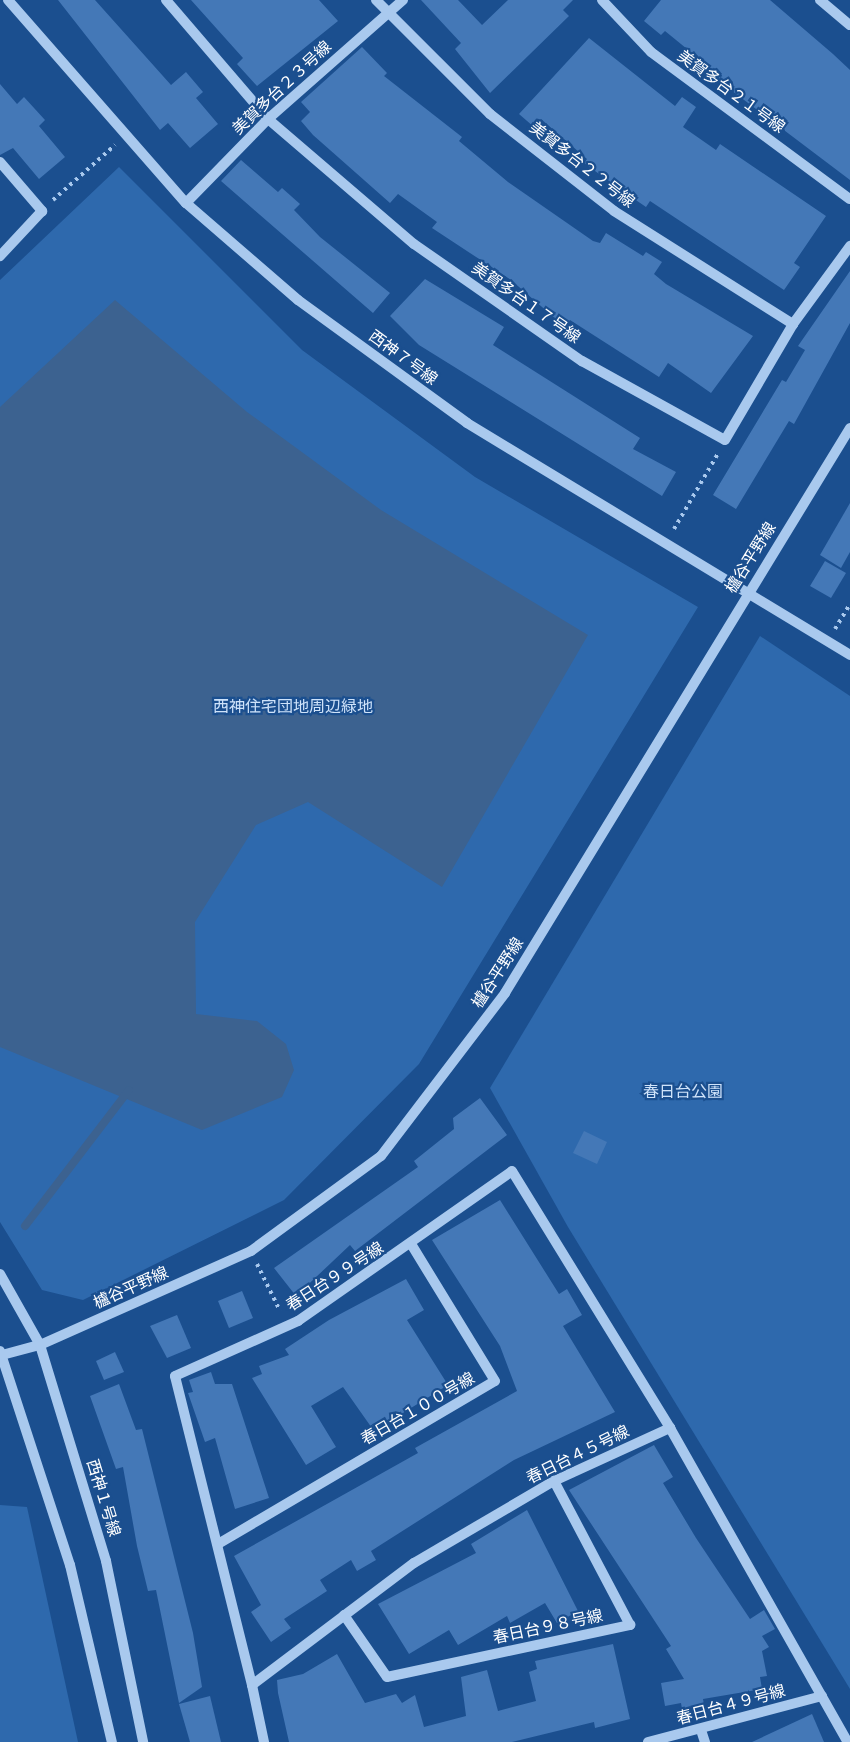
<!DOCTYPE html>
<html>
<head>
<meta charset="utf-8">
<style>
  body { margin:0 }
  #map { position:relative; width:850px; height:1742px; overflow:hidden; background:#1b4f8f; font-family:Signika,"Noto Sans JP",sans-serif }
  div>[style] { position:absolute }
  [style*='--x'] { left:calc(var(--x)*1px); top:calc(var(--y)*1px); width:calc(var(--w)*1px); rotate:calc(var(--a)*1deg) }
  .green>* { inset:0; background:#2e69ad }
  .water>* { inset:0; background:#3c6290 }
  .stream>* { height:8px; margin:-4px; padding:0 4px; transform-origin:4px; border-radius:4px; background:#3c6290 }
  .building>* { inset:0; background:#4478b7 }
  .path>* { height:4px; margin-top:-2px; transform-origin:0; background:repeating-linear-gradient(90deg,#a9c9ee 0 3px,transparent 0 7.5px) }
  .minor>* { height:10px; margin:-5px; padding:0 5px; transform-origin:5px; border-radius:5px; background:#a9c9ee }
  span { translate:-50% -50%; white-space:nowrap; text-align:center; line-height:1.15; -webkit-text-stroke:4.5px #1b4f8f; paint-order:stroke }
  .street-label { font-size:16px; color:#fff }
  .park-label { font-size:16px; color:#cfe3fa }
</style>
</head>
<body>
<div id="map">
  <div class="green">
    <i style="clip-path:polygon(119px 167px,302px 350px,475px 477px,698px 607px,419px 1064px,284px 1200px,83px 1300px,42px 1290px,0 1222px,0 280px)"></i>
    <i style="clip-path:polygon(760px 636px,850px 696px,850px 1689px,568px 1227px,490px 1088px)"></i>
    <i style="clip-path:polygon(0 1505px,27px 1507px,78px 1742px,0 1742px)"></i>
  </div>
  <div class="water">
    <i style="clip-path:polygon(115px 300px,247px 412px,381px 510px,588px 635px,442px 887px,308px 802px,256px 825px,195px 922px,196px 1014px,257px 1021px,286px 1044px,294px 1070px,282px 1097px,202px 1130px,0 1047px,0 407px)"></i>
  </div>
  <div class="stream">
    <i style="--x:25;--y:1226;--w:171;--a:-52.6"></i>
  </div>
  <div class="building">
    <i style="clip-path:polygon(58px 0,95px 0,171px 85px,186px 72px,203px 92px,196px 98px,218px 124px,190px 148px,168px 123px,160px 130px)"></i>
    <i style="clip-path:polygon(191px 0,319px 0,338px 21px,257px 86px,237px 64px,243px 58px)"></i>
    <i style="clip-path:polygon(421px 0,458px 0,482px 25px,508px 0,573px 0,563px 10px,569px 16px,490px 93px,455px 49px,461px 43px)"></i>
    <i style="clip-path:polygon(661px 0,770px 0,833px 54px,850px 70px,850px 180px,711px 75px,714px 71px,665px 31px,661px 35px,644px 21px)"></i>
    <i style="clip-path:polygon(589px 38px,675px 106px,682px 97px,696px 107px,683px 127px,716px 150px,720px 144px,826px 216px,794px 263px,800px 267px,784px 290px,650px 201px,646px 207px,624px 192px,584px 163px,587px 159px,541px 119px,534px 127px,519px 114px)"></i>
    <i style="clip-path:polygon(362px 47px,387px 73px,384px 76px,462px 137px,459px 141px,508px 182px,593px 241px,600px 243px,606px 233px,643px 256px,646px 252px,662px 262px,654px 274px,666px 284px,753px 336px,711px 393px,668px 363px,659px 377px,570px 320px,565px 327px,511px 280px,432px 228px,437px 222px,398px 194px,390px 203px,313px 135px,301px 121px,310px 112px,301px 102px)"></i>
    <i style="clip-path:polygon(0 84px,17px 104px,24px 97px,45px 120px,39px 126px,65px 157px,39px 179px,13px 148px,0 155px)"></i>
    <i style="clip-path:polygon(241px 160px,278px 192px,282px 188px,300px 204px,294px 210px,320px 237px,390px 293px,373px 313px,221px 181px)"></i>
    <i style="clip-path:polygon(850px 271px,850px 323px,794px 424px,789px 421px,736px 509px,713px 495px,782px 380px,786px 382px,805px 350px,798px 346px)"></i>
    <i style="clip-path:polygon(425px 279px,504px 327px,493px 345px,640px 438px,633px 449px,676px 472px,662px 496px,419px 345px,390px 316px)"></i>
    <i style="clip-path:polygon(850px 503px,850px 552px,841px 568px,820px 555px)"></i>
    <i style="clip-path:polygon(825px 561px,846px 573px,831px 598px,810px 586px)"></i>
    <i style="clip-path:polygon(480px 1098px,507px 1135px,355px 1251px,350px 1245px,296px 1296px,274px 1268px,418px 1167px,414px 1161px,454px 1129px,453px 1118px)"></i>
    <i style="clip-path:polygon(584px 1131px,607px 1142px,597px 1164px,573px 1153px)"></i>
    <i style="clip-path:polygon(500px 1200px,559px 1294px,567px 1289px,582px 1315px,563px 1326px,615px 1412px,514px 1460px,371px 1551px,376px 1560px,357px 1571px,351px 1560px,320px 1580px,327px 1591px,284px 1619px,291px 1628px,271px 1642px,251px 1612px,261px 1605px,234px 1556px,418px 1453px,415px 1448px,517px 1391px,500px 1346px,432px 1240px)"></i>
    <i style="clip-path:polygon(406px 1279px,424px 1310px,407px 1320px,448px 1385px,374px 1431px,343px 1387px,311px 1406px,336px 1447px,306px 1465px,252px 1378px,262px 1374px,259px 1366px,289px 1355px,285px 1349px,329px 1320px)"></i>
    <i style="clip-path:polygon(242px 1291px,253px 1318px,229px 1328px,218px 1301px)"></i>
    <i style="clip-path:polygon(177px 1315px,191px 1348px,167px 1358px,150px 1326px)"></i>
    <i style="clip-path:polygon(115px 1352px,124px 1372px,104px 1380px,96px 1361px)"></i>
    <i style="clip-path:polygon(211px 1372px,215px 1384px,232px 1384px,269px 1498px,235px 1509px,215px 1438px,205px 1442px,188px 1393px,193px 1392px,189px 1380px)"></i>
    <i style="clip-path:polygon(119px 1384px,136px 1430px,142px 1429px,193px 1633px,202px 1687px,179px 1703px,156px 1590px,148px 1591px,137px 1546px,123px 1467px,116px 1469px,90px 1396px)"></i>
    <i style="clip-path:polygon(654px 1445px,673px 1477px,663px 1483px,696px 1538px,750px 1619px,764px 1610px,775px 1629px,762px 1636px,769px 1647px,762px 1651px,767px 1676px,760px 1677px,762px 1689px,703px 1699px,704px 1705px,682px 1709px,681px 1703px,665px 1706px,661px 1683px,684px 1679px,666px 1649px,671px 1646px,569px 1490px)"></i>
    <i style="clip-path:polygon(527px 1510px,578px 1611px,557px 1623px,545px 1603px,510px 1623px,507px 1616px,458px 1645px,449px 1630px,409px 1654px,378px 1604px,476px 1553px,471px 1544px)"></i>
    <i style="clip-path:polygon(613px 1644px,630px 1719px,595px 1728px,594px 1722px,512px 1742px,289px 1742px,278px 1693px,277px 1680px,303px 1674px,337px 1654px,365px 1703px,396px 1694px,402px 1703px,415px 1695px,424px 1727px,466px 1716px,461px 1677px,487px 1670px,498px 1711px,536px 1701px,529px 1672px,537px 1669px,535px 1661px)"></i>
    <i style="clip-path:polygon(210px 1696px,221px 1742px,190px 1742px,179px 1704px)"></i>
    <i style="clip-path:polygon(812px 1714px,824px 1742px,752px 1742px)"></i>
  </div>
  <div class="path">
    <i style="--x:53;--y:200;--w:83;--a:-41.6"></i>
    <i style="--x:674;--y:529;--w:86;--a:-59.8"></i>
    <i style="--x:835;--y:629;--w:29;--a:-59"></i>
    <i style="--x:257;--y:1264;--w:52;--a:63.9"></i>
  </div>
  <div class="minor">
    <i style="--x:8;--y:0;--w:270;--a:48.8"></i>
    <i style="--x:186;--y:203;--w:148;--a:40.9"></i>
    <i style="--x:298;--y:300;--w:209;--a:36"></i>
    <i style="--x:467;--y:423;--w:448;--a:31.2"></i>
    <i style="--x:166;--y:0;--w:157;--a:49.4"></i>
    <i style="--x:268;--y:119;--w:192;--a:40.6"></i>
    <i style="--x:414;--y:244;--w:205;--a:34.9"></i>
    <i style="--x:582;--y:361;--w:163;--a:28.9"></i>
    <i style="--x:725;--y:440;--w:134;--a:-59.6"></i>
    <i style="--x:793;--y:324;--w:97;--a:-53.8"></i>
    <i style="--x:376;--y:0;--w:161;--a:45"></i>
    <i style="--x:490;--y:114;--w:157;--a:38"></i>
    <i style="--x:614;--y:211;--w:212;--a:32.3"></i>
    <i style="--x:602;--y:0;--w:71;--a:46.7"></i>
    <i style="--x:651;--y:52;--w:247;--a:36.5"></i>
    <i style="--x:820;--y:0;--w:39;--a:40"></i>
    <i style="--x:0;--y:162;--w:65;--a:49.4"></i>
    <i style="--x:42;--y:211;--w:62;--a:133"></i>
    <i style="--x:186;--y:203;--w:117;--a:-45.7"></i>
    <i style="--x:268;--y:119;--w:180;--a:-41.4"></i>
    <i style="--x:0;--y:1274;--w:81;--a:60.6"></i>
    <i style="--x:40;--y:1345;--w:226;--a:73"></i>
    <i style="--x:106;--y:1561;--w:185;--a:78.4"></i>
    <i style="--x:0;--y:1351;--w:225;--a:71.9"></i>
    <i style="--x:70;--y:1565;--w:182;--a:76.7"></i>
    <i style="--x:2;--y:1355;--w:39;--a:-15"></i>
    <i style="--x:40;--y:1345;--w:231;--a:-24"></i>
    <i style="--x:251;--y:1251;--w:161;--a:-36.2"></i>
    <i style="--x:381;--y:1156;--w:205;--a:-52.7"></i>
    <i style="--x:505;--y:993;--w:662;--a:-58.59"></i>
    <i style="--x:218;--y:1544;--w:321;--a:-30.5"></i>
    <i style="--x:495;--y:1381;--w:161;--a:-121.5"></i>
    <i style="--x:344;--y:1615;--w:75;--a:55.3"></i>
    <i style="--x:387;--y:1677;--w:249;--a:-12.1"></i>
    <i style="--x:630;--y:1625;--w:163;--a:-117.8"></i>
    <i style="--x:252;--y:1685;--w:318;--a:-104"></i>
    <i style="--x:175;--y:1376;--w:135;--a:-24.1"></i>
    <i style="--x:298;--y:1321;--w:261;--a:-35"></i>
    <i style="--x:512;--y:1171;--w:302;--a:58.4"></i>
    <i style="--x:701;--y:1730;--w:13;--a:72"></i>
    <i style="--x:264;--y:1742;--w:58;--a:-101.9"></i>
    <i style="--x:252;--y:1685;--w:203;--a:-37"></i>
    <i style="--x:414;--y:1563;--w:162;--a:-30.4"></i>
    <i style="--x:554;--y:1481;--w:128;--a:-24.6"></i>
    <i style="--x:670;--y:1428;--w:361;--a:60.5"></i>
    <i style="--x:648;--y:1742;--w:180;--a:-14.8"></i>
  </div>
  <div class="street-label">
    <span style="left:282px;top:88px;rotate:-43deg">美賀多台２３号線</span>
    <span style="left:731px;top:92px;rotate:36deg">美賀多台２１号線</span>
    <span style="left:582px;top:165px;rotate:38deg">美賀多台２２号線</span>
    <span style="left:526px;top:303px;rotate:35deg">美賀多台１７号線</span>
    <span style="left:403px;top:358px;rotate:36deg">西神７号線</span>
    <span style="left:751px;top:558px;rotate:-58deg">櫨谷平野線</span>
    <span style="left:498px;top:973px;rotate:-57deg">櫨谷平野線</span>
    <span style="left:335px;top:1277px;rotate:-33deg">春日台９９号線</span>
    <span style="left:131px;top:1288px;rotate:-24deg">櫨谷平野線</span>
    <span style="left:418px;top:1409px;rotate:-30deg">春日台１００号線</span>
    <span style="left:578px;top:1455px;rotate:-26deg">春日台４５号線</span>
    <span style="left:103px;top:1498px;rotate:73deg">西神１号線</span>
    <span style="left:548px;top:1627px;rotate:-12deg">春日台９８号線</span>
    <span style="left:731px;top:1705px;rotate:-15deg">春日台４９号線</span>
  </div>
  <div class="park-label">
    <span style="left:293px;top:707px">西神住宅団地周辺緑地</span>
    <span style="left:683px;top:1092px">春日台公園</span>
  </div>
</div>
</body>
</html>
